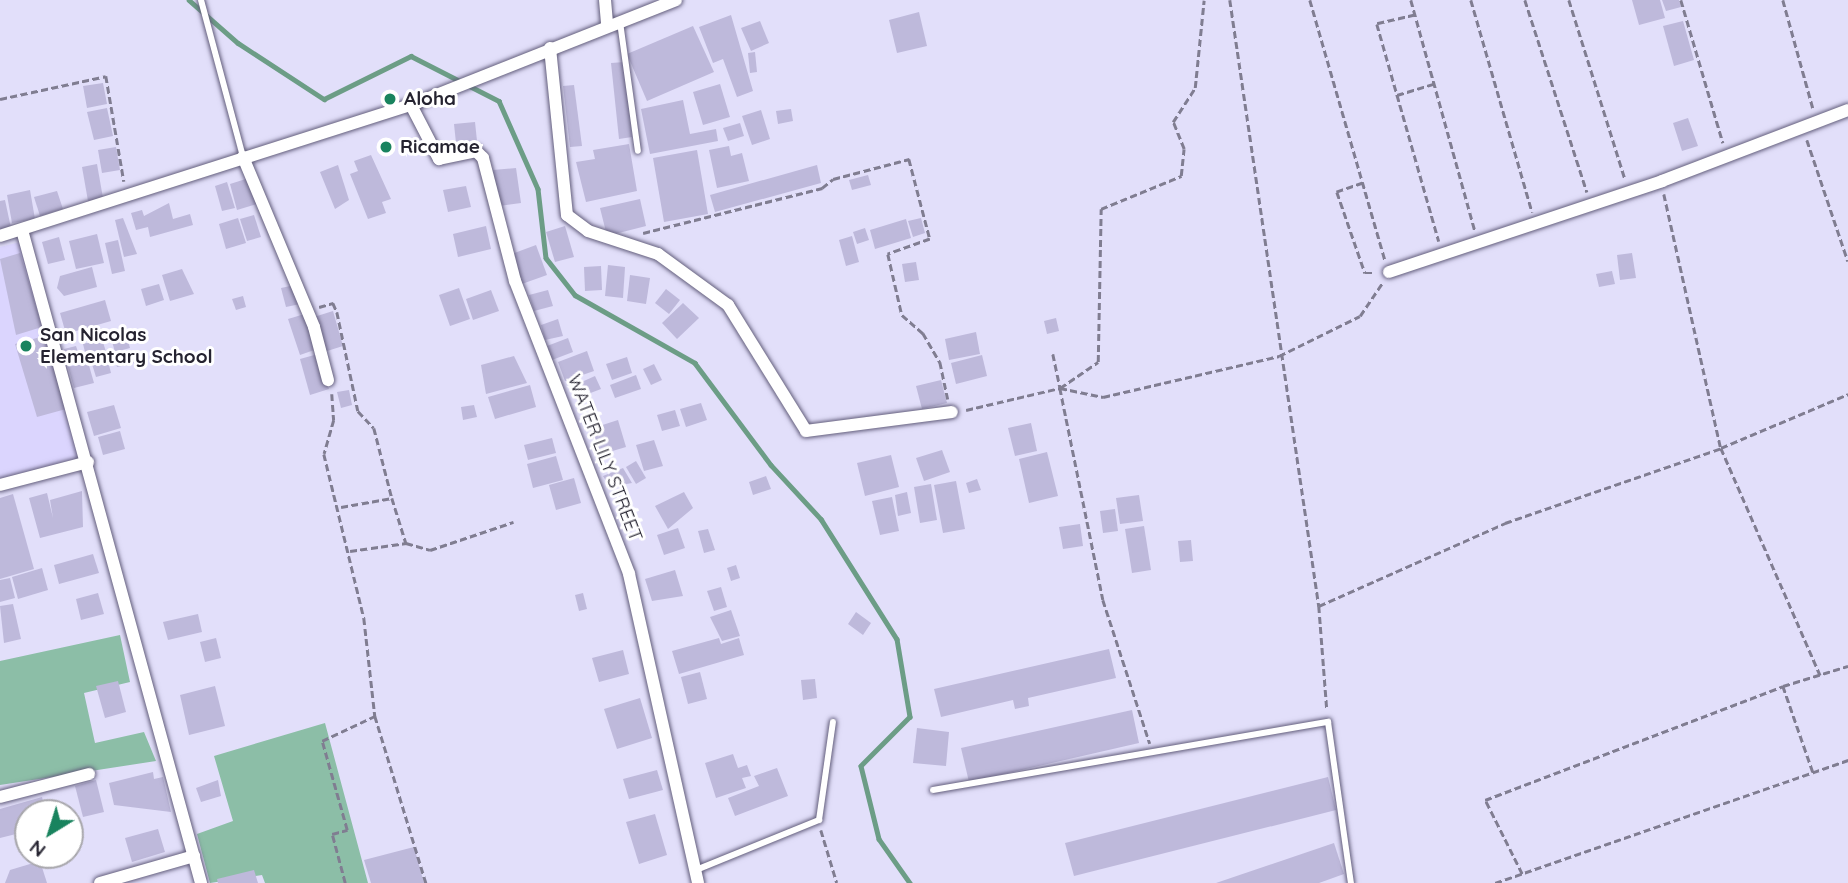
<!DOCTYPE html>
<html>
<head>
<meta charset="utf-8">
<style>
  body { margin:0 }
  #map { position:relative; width:1848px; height:883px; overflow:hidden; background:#e2dffa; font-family:Quicksand,sans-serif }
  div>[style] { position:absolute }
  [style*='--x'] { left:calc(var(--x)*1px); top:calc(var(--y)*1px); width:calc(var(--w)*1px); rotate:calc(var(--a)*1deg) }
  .built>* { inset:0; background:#dbd5fe }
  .forest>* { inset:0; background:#8cbea7 }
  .stream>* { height:4.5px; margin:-2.25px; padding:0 2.25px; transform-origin:2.25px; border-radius:2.25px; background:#6c9d86 }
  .building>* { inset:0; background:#beb9db }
  .path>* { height:2.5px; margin-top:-1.25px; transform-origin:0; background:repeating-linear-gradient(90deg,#807d91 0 7px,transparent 0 10.5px) }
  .roads { filter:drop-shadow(0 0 2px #635e7c) drop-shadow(0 0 2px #635e7c) }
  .lane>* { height:6px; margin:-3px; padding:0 3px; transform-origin:3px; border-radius:3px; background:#fff }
  .street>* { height:12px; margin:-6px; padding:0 6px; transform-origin:6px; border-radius:6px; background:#fff }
  .dots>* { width:19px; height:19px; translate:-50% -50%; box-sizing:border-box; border:4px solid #fff; border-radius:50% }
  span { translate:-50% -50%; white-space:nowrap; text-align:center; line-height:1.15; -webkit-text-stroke:6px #fff; paint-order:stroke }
  .poi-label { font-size:19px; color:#252330; font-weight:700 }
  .left { translate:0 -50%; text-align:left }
  .street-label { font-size:19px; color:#252330 }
  .north { position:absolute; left:14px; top:799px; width:70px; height:70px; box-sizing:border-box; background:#fff; border:2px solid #a8a7ac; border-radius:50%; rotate:218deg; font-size:19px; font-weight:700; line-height:28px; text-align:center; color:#252330 }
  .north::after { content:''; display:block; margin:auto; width:24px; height:32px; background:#19835e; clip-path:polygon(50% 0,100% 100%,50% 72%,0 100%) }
</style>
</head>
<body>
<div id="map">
  <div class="built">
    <i style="clip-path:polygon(24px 241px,80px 446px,76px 461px,0 480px,0 247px)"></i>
  </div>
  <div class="forest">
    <i style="clip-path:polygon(120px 635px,130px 682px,84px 693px,95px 743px,144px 732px,156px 761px,0 785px,0 661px)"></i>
    <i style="clip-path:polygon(325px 723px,368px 883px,265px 883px,262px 875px,210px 883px,197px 834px,233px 821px,214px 756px)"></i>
  </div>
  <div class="stream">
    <i style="--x:189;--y:0;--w:65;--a:41.3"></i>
    <i style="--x:238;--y:43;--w:103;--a:33.1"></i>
    <i style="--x:324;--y:99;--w:97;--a:-26.3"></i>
    <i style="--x:411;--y:56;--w:99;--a:27.1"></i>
    <i style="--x:499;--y:101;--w:96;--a:66.1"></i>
    <i style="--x:538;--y:189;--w:69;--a:83.4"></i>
    <i style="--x:546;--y:258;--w:47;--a:51.9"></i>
    <i style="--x:575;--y:295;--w:138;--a:29.5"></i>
    <i style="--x:695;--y:363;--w:127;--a:53.3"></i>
    <i style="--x:771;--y:465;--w:74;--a:47.2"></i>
    <i style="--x:821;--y:519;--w:142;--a:57.7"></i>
    <i style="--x:897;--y:639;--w:79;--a:80.5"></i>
    <i style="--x:910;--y:717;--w:69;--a:135"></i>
    <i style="--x:861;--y:766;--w:75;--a:76.1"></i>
    <i style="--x:879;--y:839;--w:54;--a:54.8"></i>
  </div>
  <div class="building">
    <i style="clip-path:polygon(1632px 0,1660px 0,1665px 18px,1639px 25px)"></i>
    <i style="clip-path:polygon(1662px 0,1679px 0,1681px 7px,1666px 11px)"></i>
    <i style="clip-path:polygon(919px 12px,927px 46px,897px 53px,889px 20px)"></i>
    <i style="clip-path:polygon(731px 15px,753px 91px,737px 97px,723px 59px,713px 63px,699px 27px)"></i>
    <i style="clip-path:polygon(760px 21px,769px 43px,751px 51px,741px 28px)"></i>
    <i style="clip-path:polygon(1683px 21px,1694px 60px,1674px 66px,1663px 26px)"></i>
    <i style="clip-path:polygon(693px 26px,714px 72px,647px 101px,627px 54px)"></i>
    <i style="clip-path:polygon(755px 52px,757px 72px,750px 73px,748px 53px)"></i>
    <i style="clip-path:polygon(625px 62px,632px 137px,619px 139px,611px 63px)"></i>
    <i style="clip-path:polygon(103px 83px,107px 104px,87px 108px,83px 86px)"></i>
    <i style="clip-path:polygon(720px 84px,730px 117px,703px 125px,693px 92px)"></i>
    <i style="clip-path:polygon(574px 85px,582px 146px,570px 147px,563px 86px)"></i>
    <i style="clip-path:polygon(683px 100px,690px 134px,716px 129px,718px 141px,650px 154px,641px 109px)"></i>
    <i style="clip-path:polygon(107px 108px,113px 136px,94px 140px,87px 112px)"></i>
    <i style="clip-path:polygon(791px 109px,793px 121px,778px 124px,776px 111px)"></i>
    <i style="clip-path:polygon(761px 110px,770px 139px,752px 145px,742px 116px)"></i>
    <i style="clip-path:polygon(1688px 118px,1698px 146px,1682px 151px,1673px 123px)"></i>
    <i style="clip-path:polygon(475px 122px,477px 141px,456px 143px,454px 124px)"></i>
    <i style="clip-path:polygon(740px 123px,744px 136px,728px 141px,723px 128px)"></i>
    <i style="clip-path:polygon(629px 144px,637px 191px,586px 202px,576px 162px,595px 159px,593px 150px)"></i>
    <i style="clip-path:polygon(729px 146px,731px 156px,742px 153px,749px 181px,717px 188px,709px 150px)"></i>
    <i style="clip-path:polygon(116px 147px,120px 170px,102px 173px,98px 150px)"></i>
    <i style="clip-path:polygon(697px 150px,708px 214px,664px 222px,653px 158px)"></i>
    <i style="clip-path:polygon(371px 155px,391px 199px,382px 202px,386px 213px,368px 219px,350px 174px,358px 171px,354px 161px)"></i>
    <i style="clip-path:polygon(97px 164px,103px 198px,88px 201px,82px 167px)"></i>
    <i style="clip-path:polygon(338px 165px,349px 200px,335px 209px,320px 172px)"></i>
    <i style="clip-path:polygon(817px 165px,821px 183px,715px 212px,710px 195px)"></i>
    <i style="clip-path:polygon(516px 168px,521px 203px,499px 206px,493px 170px)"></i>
    <i style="clip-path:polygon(868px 175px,871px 185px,852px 190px,849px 180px)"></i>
    <i style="clip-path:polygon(249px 178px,257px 204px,237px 210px,230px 184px)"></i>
    <i style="clip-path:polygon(227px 182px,235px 208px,222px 211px,215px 186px)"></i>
    <i style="clip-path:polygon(466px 186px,471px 207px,448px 212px,443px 190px)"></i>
    <i style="clip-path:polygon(30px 190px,35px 219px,12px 223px,7px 195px)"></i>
    <i style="clip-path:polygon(57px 191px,63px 209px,40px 216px,34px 197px)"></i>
    <i style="clip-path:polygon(640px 199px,646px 226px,607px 236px,600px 208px)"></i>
    <i style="clip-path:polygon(5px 200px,11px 228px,0 230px,0 201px)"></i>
    <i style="clip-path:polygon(169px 203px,173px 219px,190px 214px,193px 225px,150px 237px,148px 227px,136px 230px,131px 213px,142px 210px,144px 216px)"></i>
    <i style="clip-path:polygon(254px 215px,261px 237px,247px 241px,240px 219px)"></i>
    <i style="clip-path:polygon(123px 218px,137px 254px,124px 257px,115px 220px)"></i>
    <i style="clip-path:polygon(238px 218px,246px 243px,226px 249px,219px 224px)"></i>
    <i style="clip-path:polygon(921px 218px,925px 233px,913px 237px,908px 221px)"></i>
    <i style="clip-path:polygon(906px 219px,911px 238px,875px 249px,870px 230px)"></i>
    <i style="clip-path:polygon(486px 226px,491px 249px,458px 257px,453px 234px)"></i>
    <i style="clip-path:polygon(565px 226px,574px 257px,555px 262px,546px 232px)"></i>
    <i style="clip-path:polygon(865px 228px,869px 240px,857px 244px,853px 232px)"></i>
    <i style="clip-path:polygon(97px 234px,104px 263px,76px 269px,69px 241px)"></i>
    <i style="clip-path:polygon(852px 236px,859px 262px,846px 266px,839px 240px)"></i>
    <i style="clip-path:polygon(59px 237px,65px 260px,48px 264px,42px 242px)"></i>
    <i style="clip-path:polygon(118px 240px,125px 271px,112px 274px,105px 243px)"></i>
    <i style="clip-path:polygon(536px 245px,547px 275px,519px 285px,509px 255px)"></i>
    <i style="clip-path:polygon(20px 253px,42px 327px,16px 335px,0 259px)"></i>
    <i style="clip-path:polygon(1632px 253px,1636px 278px,1620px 280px,1617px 255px)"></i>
    <i style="clip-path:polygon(916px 262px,919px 280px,905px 282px,902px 264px)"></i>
    <i style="clip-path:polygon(608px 265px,625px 267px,623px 298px,605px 296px)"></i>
    <i style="clip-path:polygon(601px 266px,602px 290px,585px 291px,584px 267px)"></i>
    <i style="clip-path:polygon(92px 267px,97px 287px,64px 296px,57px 288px,60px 276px)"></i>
    <i style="clip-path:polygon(182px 269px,194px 294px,170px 301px,162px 275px)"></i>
    <i style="clip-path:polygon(1612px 271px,1615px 284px,1599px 287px,1596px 274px)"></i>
    <i style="clip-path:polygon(630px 275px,650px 278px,646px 304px,627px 301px)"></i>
    <i style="clip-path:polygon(159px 284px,164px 300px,146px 306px,141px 289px)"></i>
    <i style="clip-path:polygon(295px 285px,300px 304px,286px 307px,281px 288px)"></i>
    <i style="clip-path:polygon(459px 288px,470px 319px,450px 326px,439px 295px)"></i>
    <i style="clip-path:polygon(666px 289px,680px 300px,669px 314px,655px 303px)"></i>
    <i style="clip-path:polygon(491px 290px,499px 311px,473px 320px,466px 299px)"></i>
    <i style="clip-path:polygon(548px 290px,553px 306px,534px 311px,529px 295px)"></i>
    <i style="clip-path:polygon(243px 296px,246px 307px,236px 310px,232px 299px)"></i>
    <i style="clip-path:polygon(105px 300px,111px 321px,66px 334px,60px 313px)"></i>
    <i style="clip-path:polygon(683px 303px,699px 318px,677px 339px,662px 323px)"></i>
    <i style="clip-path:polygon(333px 311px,343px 346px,324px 352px,314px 317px)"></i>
    <i style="clip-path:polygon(308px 313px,320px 348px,300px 355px,288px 319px)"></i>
    <i style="clip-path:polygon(1056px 318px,1059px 331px,1047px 334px,1044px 321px)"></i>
    <i style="clip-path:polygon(558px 319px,563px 336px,545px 340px,541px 325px)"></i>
    <i style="clip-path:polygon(102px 328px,104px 337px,88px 341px,86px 333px)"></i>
    <i style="clip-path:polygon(976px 332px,980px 354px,949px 360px,945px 339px)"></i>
    <i style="clip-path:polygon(126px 334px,130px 348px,115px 352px,111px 338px)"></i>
    <i style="clip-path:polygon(44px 336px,66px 409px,37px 417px,15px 344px)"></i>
    <i style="clip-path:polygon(568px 338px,573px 352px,552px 360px,547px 346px)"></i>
    <i style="clip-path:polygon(102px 339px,107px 355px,87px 360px,83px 344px)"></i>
    <i style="clip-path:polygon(76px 346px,81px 361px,68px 364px,64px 349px)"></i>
    <i style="clip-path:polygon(131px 351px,134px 363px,117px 367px,114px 355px)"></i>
    <i style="clip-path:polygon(587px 351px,594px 371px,565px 381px,558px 362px)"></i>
    <i style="clip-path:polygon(318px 354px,329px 389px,310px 395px,300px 359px)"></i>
    <i style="clip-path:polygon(982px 355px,987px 376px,956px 384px,951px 363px)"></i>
    <i style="clip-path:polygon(514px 356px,527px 383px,486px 394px,481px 365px)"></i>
    <i style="clip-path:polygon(107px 357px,111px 373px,96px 377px,91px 361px)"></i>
    <i style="clip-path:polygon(627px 357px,632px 373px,612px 380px,606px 364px)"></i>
    <i style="clip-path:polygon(88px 362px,94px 383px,74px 388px,68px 367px)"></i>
    <i style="clip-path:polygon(654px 364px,662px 380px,651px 385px,643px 369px)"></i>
    <i style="clip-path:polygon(636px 375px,641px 389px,615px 398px,610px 385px)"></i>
    <i style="clip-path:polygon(595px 376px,601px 389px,580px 397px,575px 385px)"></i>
    <i style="clip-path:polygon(941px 380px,947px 403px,922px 409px,916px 386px)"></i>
    <i style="clip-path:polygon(530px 385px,536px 407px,495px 419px,488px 397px)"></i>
    <i style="clip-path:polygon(349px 390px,352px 405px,341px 408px,337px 392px)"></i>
    <i style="clip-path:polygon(701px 403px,707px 420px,686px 427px,680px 409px)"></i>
    <i style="clip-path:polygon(114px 405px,121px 428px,94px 436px,87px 412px)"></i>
    <i style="clip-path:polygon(474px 405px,477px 417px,463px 420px,461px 407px)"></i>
    <i style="clip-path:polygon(675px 410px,680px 426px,662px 431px,657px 415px)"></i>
    <i style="clip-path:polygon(618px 420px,626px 447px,599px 455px,590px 429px)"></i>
    <i style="clip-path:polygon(1031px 423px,1037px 451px,1015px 456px,1008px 428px)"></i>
    <i style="clip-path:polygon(120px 431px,125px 449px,103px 455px,98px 437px)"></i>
    <i style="clip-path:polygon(552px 438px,556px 453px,528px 460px,524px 445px)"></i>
    <i style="clip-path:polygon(654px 440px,663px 466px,644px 471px,636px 445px)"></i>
    <i style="clip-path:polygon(942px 450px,950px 472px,924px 481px,916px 458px)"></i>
    <i style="clip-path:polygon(1047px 452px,1058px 496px,1029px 503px,1019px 459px)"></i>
    <i style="clip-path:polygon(891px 455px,899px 487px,865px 496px,857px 463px)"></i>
    <i style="clip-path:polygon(556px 456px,563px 480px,533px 488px,527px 464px)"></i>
    <i style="clip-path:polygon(636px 461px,646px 478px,636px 484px,626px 467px)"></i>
    <i style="clip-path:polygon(623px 468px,632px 483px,610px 487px,603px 476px)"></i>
    <i style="clip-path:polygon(766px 476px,771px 489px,753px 495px,749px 482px)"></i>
    <i style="clip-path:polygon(574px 478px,581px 503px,556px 510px,549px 485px)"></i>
    <i style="clip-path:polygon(977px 479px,981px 490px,969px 493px,966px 483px)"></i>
    <i style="clip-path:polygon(956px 481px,965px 529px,943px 533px,934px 485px)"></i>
    <i style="clip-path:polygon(931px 484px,937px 520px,920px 523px,914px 487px)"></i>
    <i style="clip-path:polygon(82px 491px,83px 527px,40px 538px,29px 498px,47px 493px,53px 518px,50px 500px)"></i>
    <i style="clip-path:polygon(684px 492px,693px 508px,668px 529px,655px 506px)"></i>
    <i style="clip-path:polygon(907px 492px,911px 513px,898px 516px,895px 495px)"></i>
    <i style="clip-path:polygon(13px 494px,34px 569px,0 579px,0 498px)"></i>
    <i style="clip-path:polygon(1139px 495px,1143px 521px,1120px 524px,1116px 498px)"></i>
    <i style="clip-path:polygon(892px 497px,899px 531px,880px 535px,872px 501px)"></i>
    <i style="clip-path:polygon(1115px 509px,1118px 531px,1103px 533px,1100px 511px)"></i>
    <i style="clip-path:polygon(1080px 524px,1083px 546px,1063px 549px,1059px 527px)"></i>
    <i style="clip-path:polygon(1144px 526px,1151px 570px,1132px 573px,1125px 529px)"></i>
    <i style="clip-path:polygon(678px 528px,685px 548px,664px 555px,657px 535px)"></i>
    <i style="clip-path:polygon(708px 529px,715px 550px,704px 553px,698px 531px)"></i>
    <i style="clip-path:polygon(1191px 540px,1193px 561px,1180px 562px,1178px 541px)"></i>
    <i style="clip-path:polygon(93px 554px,99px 573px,59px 584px,54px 565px)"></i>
    <i style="clip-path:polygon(736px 565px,740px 578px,731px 581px,727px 568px)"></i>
    <i style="clip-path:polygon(42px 568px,48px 590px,18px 599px,12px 577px)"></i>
    <i style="clip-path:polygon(675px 570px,683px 596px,652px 601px,645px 579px)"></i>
    <i style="clip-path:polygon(10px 578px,15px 598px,0 602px,0 580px)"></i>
    <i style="clip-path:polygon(721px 587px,727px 607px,714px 611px,707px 591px)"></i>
    <i style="clip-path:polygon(98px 593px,104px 614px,81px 620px,76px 599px)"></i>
    <i style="clip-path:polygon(583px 593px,587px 609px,579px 611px,575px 595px)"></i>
    <i style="clip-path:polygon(13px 604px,21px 639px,4px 643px,0 606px)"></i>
    <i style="clip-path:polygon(731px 610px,740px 636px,722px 641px,710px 617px)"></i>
    <i style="clip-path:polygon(856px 612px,871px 623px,863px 635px,848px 624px)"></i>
    <i style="clip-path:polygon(198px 614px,202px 632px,168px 640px,163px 622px)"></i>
    <i style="clip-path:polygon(216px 638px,221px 658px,205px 662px,200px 642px)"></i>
    <i style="clip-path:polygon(719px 638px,721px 644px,739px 638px,744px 655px,679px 674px,672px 651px)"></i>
    <i style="clip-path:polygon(1109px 649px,1116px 678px,1028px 698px,1029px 706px,1015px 709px,1013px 700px,941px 717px,934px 689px)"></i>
    <i style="clip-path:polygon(623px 650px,629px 674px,599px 682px,592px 658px)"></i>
    <i style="clip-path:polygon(700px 672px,707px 699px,688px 704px,681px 677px)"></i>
    <i style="clip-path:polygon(815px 679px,817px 698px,803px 700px,801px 680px)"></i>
    <i style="clip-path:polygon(118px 681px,126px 712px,105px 718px,96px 686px)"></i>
    <i style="clip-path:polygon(215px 686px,225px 726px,189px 735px,180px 695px)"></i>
    <i style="clip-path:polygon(640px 698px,652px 738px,617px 749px,604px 709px)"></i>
    <i style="clip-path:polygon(1132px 710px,1139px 743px,969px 782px,961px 748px)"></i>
    <i style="clip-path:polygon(917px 728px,949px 732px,946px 766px,913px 763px)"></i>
    <i style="clip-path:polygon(733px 754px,738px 768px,747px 765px,751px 776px,742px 778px,746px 788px,716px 798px,705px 763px)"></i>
    <i style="clip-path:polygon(777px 768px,788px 796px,735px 816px,728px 798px,759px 786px,754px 776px)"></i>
    <i style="clip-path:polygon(657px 770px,663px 790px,629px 799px,623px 779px)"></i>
    <i style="clip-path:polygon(153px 772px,154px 779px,163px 777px,171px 812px,114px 805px,109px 783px)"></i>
    <i style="clip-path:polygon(1328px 777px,1336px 810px,1074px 876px,1065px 843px)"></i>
    <i style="clip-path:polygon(96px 780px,104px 812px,83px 817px,75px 786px)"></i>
    <i style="clip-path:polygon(218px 780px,221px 796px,201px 802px,196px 788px)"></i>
    <i style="clip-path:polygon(42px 797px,46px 812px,28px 813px,28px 831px,0 838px,0 809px)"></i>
    <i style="clip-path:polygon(655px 814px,667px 855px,639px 864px,626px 822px)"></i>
    <i style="clip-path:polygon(158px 829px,165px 852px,132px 862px,125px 838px)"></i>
    <i style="clip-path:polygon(1334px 843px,1344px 874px,1319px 883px,1216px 883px)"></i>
    <i style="clip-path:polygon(414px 847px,424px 883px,371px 883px,364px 860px)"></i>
    <i style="clip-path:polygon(40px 861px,47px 883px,5px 883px,10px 870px)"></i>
    <i style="clip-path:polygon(254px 870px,258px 883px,218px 883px,217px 879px)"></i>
  </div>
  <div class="path">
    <i style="--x:1230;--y:0;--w:613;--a:81.65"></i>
    <i style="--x:1319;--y:606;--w:105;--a:85.6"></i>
    <i style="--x:1310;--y:0;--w:270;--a:73.9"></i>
    <i style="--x:1411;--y:0;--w:239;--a:74.5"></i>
    <i style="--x:1471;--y:0;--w:221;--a:73.9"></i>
    <i style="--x:1525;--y:0;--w:202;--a:72.1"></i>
    <i style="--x:1569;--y:0;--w:188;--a:72.6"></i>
    <i style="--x:1681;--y:0;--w:149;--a:73.6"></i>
    <i style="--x:1783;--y:0;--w:112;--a:74.5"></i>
    <i style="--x:1415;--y:15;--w:39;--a:167"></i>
    <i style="--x:1377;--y:24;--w:226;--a:74.1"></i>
    <i style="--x:1397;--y:95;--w:39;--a:-17"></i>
    <i style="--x:0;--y:99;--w:108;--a:-12.2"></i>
    <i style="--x:106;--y:76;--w:107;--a:80.3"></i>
    <i style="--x:1807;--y:140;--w:128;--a:71.3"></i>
    <i style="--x:1363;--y:183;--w:28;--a:161"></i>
    <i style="--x:1337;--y:192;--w:86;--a:70.9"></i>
    <i style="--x:1365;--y:273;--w:10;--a:0"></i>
    <i style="--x:1664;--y:194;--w:260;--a:77.4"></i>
    <i style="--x:1721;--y:448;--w:248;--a:66.4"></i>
    <i style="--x:643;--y:233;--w:185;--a:-14.1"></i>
    <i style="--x:822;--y:188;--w:14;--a:-39"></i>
    <i style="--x:833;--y:179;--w:79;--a:-14.7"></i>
    <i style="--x:909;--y:159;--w:83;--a:75.3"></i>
    <i style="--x:930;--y:239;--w:45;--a:160.3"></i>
    <i style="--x:888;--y:254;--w:63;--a:77.1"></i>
    <i style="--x:902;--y:315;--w:28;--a:41"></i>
    <i style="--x:923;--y:333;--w:34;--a:60"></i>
    <i style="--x:940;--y:362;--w:38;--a:78"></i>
    <i style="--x:319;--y:307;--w:15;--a:-16"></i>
    <i style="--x:333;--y:303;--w:10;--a:66"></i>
    <i style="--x:337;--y:312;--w:101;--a:78"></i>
    <i style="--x:358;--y:411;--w:23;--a:47"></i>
    <i style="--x:374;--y:428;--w:72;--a:75.6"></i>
    <i style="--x:1053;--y:354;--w:35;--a:78"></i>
    <i style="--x:1060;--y:388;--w:44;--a:11.8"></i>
    <i style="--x:1103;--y:397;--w:181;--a:-13.1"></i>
    <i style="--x:1279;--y:356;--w:90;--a:-26.3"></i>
    <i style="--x:1360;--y:316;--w:40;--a:-56"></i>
    <i style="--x:1060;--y:388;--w:46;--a:-34.4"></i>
    <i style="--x:1098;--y:362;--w:153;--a:-88.9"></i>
    <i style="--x:1101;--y:209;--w:87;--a:-22.4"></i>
    <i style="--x:1181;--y:176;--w:27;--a:-84"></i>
    <i style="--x:1184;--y:149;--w:29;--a:-112"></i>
    <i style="--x:1173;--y:122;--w:40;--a:-57.1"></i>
    <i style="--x:1195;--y:88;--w:88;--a:-84.2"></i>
    <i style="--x:332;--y:394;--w:26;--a:86"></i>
    <i style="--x:334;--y:420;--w:35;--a:106"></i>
    <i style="--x:324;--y:454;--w:169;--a:76.3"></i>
    <i style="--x:364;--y:618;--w:99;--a:83.6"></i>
    <i style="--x:375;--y:716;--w:175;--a:73"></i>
    <i style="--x:966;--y:410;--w:97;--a:-13.2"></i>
    <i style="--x:1060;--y:388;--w:216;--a:78.5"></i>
    <i style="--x:1103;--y:600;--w:151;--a:71.9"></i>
    <i style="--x:341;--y:507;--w:52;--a:-10"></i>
    <i style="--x:392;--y:498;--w:47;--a:72.7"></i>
    <i style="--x:350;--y:551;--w:57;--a:-8.1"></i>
    <i style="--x:406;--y:543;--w:25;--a:16"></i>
    <i style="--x:430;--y:550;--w:88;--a:-18.6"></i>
    <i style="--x:1319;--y:606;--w:204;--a:-24"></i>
    <i style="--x:1505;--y:523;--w:229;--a:-19.1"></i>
    <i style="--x:1721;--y:448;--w:138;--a:-23"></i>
    <i style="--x:1783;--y:686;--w:68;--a:-17.1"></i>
    <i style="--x:821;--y:830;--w:55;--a:73.2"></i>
    <i style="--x:1522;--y:874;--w:83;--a:-116.6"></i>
    <i style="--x:1485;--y:800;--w:319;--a:-20.9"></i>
    <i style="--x:1783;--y:686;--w:91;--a:70.8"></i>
    <i style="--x:345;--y:883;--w:51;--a:-104.9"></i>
    <i style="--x:332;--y:834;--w:16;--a:-15"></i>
    <i style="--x:347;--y:830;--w:92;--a:-105.7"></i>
    <i style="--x:322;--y:741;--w:59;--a:-25.3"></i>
    <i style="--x:1495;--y:883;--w:374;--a:-19.2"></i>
  </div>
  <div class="roads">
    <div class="lane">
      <i style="--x:201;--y:0;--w:163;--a:75"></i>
      <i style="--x:620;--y:22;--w:130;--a:82.1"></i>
      <i style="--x:933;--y:790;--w:401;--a:-9.8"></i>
      <i style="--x:1328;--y:722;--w:163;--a:81.9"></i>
      <i style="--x:696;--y:870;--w:133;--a:-22.1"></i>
      <i style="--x:819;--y:820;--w:99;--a:-81.9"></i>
    </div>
    <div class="street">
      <i style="--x:605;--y:0;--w:25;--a:85"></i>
      <i style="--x:550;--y:48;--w:168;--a:84.2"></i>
      <i style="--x:567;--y:215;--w:26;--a:37"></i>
      <i style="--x:588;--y:231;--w:74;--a:18.2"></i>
      <i style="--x:658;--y:254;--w:87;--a:36.1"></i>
      <i style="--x:728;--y:305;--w:148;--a:58.2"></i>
      <i style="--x:806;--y:431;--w:147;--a:-7.4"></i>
      <i style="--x:411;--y:105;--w:61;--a:62.6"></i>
      <i style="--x:439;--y:159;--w:38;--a:-12"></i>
      <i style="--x:476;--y:151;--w:10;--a:45"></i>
      <i style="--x:483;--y:158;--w:127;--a:75.4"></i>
      <i style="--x:515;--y:281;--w:314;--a:68.7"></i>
      <i style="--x:629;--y:574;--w:317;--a:77.4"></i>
      <i style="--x:243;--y:157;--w:184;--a:67.3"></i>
      <i style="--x:314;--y:327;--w:55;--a:75.2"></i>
      <i style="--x:22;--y:230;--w:677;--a:74.67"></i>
      <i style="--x:0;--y:236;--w:431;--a:-17.7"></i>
      <i style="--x:411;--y:105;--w:285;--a:-21.6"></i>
      <i style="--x:1389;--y:272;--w:288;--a:-18.4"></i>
      <i style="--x:1662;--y:181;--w:199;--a:-20.9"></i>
      <i style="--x:0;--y:485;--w:91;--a:-14.6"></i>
      <i style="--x:0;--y:797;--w:92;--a:-14.5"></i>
      <i style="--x:100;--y:883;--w:98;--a:-16"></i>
    </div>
  </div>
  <div class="dots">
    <i style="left:390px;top:99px;background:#19835e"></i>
    <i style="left:386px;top:147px;background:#19835e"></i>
    <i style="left:26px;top:346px;background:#19835e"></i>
  </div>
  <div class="poi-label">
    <span class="left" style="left:404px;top:99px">Aloha</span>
    <span class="left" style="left:400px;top:147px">Ricamae</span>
    <span class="left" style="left:40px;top:346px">San Nicolas<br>Elementary School</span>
  </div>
  <div class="street-label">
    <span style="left:605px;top:458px;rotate:69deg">WATER LILY STREET</span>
  </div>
  <div class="north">N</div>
</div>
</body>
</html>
